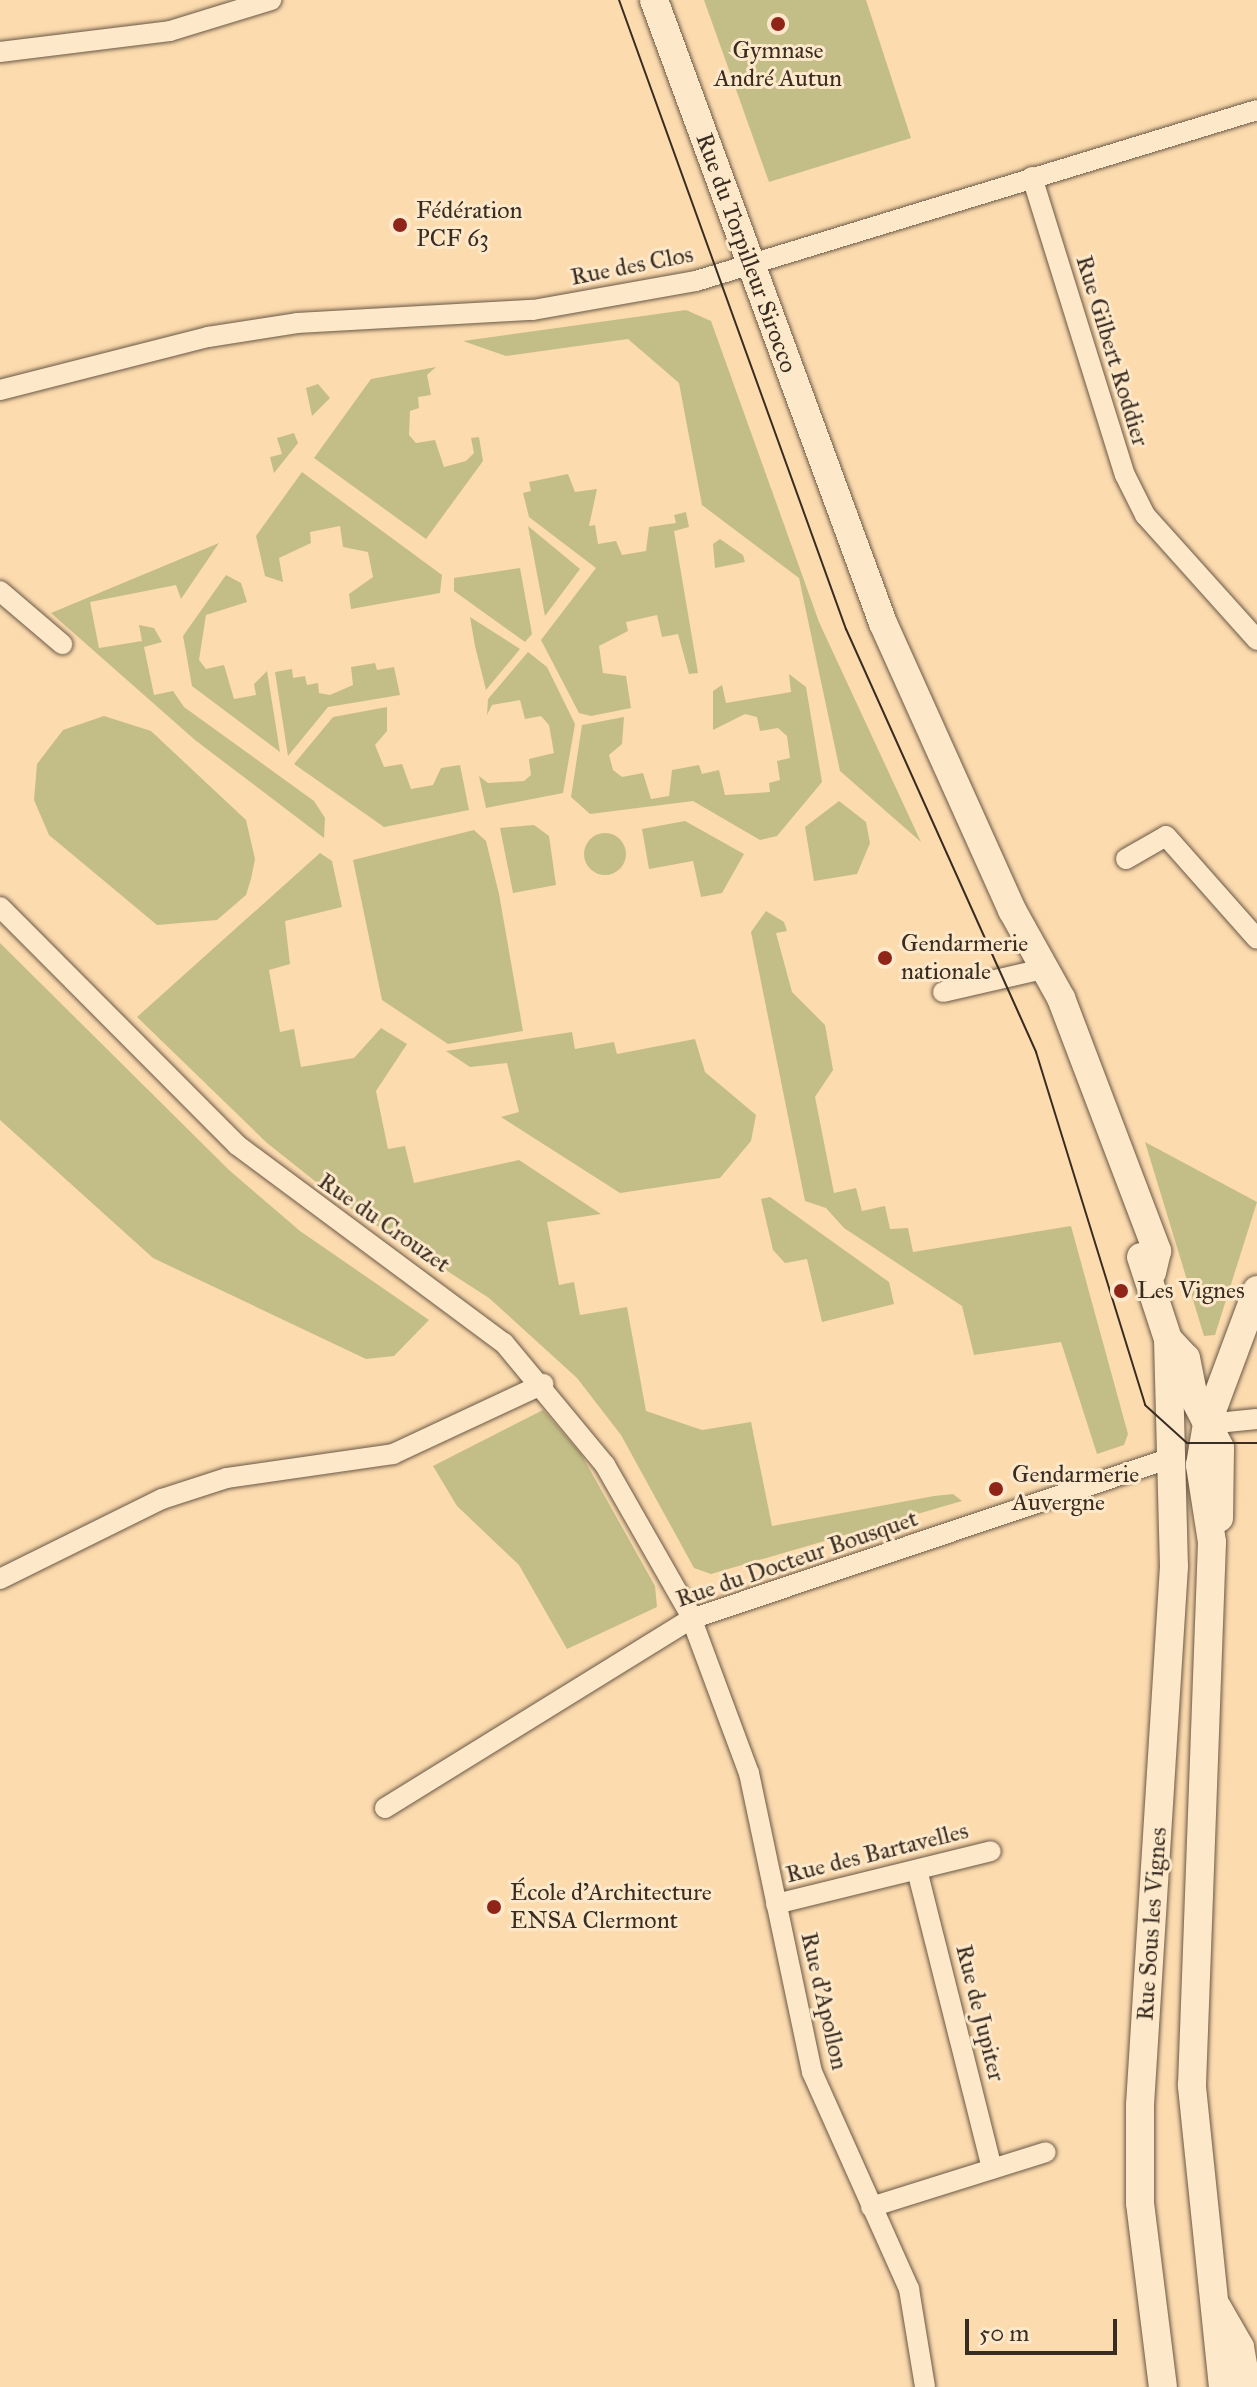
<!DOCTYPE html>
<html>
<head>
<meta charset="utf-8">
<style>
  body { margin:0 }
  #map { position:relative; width:1257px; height:2387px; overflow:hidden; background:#fcdbae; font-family:"IM FELL Great Primer",serif }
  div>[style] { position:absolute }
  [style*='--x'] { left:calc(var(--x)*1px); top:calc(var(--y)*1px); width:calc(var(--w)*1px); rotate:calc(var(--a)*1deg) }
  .green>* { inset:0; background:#c3be87 }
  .round { border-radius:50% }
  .roads { filter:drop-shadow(0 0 2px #6a5846) drop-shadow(0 0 2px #6a5846) }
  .street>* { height:20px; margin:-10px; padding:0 10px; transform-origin:10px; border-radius:10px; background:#fde8ca }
  .secondary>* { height:28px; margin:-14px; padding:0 14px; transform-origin:14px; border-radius:14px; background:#fde8ca }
  .tram>* { height:2px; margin:-1px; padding:0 1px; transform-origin:1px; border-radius:1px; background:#392d23 }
  .dots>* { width:22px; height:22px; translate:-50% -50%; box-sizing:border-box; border:4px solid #fde8ca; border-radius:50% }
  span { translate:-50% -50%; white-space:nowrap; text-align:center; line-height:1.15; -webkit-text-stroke:6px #fde8ca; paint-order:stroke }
  .poi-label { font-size:24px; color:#392d23 }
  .left { translate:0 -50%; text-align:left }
  .street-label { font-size:24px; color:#392d23 }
  .scale { position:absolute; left:965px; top:2319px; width:152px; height:36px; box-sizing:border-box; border:4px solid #392d23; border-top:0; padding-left:10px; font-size:24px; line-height:28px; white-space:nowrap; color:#392d23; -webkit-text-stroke:6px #fde8ca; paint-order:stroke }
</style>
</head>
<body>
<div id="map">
  <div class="green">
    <i style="clip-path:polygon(704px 0,866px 0,911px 138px,769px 182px)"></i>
    <i style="clip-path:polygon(686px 310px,711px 321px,819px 622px,921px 842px,840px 771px,799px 578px,702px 505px,679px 383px,628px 339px,506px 356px,463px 341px)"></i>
    <i style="clip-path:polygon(436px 367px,427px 375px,431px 395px,418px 397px,419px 408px,410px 411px,409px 435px,416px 443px,435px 440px,444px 467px,466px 461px,474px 453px,471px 438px,479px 437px,483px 461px,426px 539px,314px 458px,371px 379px)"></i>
    <i style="clip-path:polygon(318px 384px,330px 398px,312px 416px,306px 388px)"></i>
    <i style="clip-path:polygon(294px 433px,298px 443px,274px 473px,270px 457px,282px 454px,277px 438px)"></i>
    <i style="clip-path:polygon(302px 472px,442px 575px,440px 593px,351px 609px,349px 594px,373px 577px,368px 552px,343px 547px,340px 526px,310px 532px,311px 543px,279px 558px,283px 582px,265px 576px,256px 536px)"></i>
    <i style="clip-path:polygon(568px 474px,575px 492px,597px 489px,589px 526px,595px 525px,598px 544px,616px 541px,622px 555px,646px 551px,649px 527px,676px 523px,674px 515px,686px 512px,689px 527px,674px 531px,698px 673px,689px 674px,678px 634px,662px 637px,657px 615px,626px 622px,628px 631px,599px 646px,603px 673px,626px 676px,631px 708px,591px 716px,579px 713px,541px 640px,596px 568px,529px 517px,523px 493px,531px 491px,529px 482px)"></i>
    <i style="clip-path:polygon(528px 526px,580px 569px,545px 616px)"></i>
    <i style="clip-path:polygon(720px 539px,743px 555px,745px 562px,715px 568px,713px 544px)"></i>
    <i style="clip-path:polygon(219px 543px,181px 599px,176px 585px,90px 602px,99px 648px,142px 641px,139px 625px,154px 628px,162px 642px,144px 647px,154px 695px,173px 691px,184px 707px,314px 801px,325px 818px,324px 838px,195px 740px,51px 613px)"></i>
    <i style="clip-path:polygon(520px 568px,532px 634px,525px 642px,454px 591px,454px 578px)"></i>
    <i style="clip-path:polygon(226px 575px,241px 583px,247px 602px,206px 615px,199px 660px,206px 669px,224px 665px,234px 699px,256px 695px,254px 684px,267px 671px,280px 752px,192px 686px,183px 636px)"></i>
    <i style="clip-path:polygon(470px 617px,520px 649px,486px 690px,475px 646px)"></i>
    <i style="clip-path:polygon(528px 652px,547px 667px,575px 724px,563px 793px,486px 808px,479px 776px,488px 783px,524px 781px,531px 775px,529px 759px,554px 753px,549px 725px,541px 716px,525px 719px,520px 700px,492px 705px,487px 715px,488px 699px)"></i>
    <i style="clip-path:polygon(375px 663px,377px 670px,394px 667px,400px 695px,328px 707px,288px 756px,275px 672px,292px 669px,293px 678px,305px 676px,307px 685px,318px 683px,319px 693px,330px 695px,353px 685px,351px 667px)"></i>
    <i style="clip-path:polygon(789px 674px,806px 687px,822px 782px,777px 836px,760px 840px,693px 801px,590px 814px,571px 797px,582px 725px,624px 717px,622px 744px,609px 755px,613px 770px,622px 777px,643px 773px,651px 799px,669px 796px,672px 770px,699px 765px,702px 774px,719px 770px,725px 795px,770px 792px,769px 783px,780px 780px,777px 761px,790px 758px,787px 736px,778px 728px,760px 731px,757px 717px,745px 714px,713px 730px,713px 691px,722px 685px,726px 703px,791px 692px)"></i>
    <i style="clip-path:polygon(387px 707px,387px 731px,375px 745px,384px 767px,402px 764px,411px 789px,433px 785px,441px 768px,460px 765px,469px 810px,384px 827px,294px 764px,333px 717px)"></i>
    <i style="clip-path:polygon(104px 716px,151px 731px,246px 820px,255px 859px,251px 879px,246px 895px,217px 920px,157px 925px,49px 835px,34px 800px,37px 764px,63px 730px)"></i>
    <i style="clip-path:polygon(839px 801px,866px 822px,870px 843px,857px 874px,814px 881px,805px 827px)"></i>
    <i style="clip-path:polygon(685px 821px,744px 854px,722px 893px,701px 897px,693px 861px,649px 869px,642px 829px)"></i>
    <i style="clip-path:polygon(534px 825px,549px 836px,556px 885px,513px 893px,500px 828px)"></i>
    <i style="clip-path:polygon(474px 830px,486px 841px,499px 894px,523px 1031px,448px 1044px,382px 1000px,353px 860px)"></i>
    <i class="round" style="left:584px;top:833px;width:42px;height:42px"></i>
    <i style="clip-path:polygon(320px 853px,332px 861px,342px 907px,285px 921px,290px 964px,269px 970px,280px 1032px,294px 1029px,301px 1067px,354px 1058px,381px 1028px,407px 1044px,376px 1091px,388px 1149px,405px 1146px,414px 1183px,519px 1160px,601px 1214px,547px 1222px,559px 1285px,574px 1282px,580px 1315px,627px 1307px,646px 1411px,702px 1430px,751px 1422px,772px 1526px,934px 1496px,953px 1494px,962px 1501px,711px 1574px,694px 1568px,621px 1435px,577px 1378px,489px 1298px,345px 1205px,267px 1143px,137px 1017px)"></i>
    <i style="clip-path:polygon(766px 911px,784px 922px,787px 931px,776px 933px,792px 992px,825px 1025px,833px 1070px,815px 1097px,834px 1193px,856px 1188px,862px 1211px,885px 1206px,890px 1229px,908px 1228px,913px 1252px,1071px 1226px,1128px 1434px,1124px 1445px,1097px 1454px,1061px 1342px,974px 1355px,962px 1306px,844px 1228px,826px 1208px,805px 1201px,751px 932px)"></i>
    <i style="clip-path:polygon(0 943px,229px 1170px,300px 1231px,429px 1320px,394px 1356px,366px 1359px,153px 1258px,0 1120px)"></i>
    <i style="clip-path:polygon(572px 1032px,575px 1049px,614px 1042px,617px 1054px,695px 1039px,705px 1072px,756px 1115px,751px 1141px,720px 1178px,620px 1193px,501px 1117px,519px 1112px,507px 1063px,470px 1067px,446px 1051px)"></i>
    <i style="clip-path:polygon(1145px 1142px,1257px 1202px,1215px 1335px,1204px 1336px)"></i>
    <i style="clip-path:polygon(770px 1197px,889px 1282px,894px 1304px,822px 1322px,807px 1259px,785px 1263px,773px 1250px,761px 1199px)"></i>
    <i style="clip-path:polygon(543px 1410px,581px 1454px,655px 1586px,657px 1607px,567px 1649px,519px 1565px,457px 1506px,433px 1466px)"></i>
  </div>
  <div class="roads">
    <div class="street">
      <i style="--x:0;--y:52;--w:171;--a:-7"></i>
      <i style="--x:170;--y:31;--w:106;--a:-17.1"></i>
      <i style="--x:1032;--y:177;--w:312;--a:72.7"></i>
      <i style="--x:1125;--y:475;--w:45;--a:63.4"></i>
      <i style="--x:1145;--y:515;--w:168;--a:48.1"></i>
      <i style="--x:0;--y:390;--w:215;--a:-14.3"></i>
      <i style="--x:208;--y:337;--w:90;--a:-8.9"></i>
      <i style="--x:297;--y:323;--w:236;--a:-3.2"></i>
      <i style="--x:533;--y:310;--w:166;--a:-10.1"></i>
      <i style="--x:696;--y:281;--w:586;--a:-16.95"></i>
      <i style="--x:0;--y:591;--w:82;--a:40.5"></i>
      <i style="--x:1126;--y:859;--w:46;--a:-29.9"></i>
      <i style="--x:1166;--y:836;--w:137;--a:48.5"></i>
      <i style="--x:0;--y:907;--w:336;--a:45.1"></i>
      <i style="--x:237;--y:1145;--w:332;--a:36.6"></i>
      <i style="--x:504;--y:1343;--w:158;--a:50.4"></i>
      <i style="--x:605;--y:1465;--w:169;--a:60.3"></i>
      <i style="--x:689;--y:1612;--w:172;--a:69.6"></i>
      <i style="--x:749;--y:1773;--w:306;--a:78.1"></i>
      <i style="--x:812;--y:2072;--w:238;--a:65.9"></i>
      <i style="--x:909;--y:2289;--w:99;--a:80.7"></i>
      <i style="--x:943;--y:992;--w:107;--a:-13"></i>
      <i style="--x:1207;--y:1424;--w:50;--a:-5.7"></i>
      <i style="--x:0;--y:1579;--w:181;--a:-26.3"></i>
      <i style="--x:162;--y:1499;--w:68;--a:-17.9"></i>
      <i style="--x:227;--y:1478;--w:168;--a:-8.2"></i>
      <i style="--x:393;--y:1454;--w:166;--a:-25"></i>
      <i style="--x:385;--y:1808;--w:360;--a:-31.7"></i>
      <i style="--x:691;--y:1619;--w:503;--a:-18.54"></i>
      <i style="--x:917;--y:1870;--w:308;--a:75.9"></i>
      <i style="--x:776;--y:1904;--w:221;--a:-13.8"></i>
      <i style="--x:871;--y:2207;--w:183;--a:-17.4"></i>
    </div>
    <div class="secondary">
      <i style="--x:654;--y:0;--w:664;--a:69.82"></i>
      <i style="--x:883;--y:623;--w:315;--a:65.8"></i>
      <i style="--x:1012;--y:910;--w:101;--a:60.9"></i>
      <i style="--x:1061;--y:998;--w:271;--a:69.2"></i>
      <i style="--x:1157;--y:1251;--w:22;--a:103"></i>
      <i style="--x:1141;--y:1257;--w:86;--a:71.8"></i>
      <i style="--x:1168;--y:1339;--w:227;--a:88.5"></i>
      <i style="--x:1174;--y:1566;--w:540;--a:93.61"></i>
      <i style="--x:1140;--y:2105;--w:98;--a:90"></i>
      <i style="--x:1140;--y:2203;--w:185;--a:82.9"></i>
      <i style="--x:1168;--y:1339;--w:26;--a:47"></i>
      <i style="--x:1186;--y:1358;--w:41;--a:78.7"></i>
      <i style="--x:1194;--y:1398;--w:56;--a:62.5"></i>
      <i style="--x:1220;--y:1448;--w:70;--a:90.8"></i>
      <i style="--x:1217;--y:2307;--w:46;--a:60.1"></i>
      <i style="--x:1240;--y:2347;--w:41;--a:80.1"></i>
      <i style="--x:1223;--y:2387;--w:304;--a:-95.9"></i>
      <i style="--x:1192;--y:2085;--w:543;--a:-87.89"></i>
      <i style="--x:1212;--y:1542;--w:78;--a:-98.9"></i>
      <i style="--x:1200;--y:1465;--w:42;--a:-80.3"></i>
      <i style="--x:1207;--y:1424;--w:143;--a:-69.5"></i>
    </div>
  </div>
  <div class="tram">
    <i style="--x:619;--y:0;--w:669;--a:70.16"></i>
    <i style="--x:846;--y:629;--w:464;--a:65.8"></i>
    <i style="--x:1036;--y:1052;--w:369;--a:72.8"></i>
    <i style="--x:1145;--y:1405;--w:57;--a:42.1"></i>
    <i style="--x:1187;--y:1443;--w:70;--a:0"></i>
  </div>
  <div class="dots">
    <i style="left:778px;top:24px;background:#8f2418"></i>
    <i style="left:400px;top:225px;background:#8f2418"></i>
    <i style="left:885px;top:958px;background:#8f2418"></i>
    <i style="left:1121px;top:1291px;background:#8f2418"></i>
    <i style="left:996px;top:1489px;background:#8f2418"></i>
    <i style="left:494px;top:1907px;background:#8f2418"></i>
  </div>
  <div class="poi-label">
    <span style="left:778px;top:65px">Gymnase<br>André Autun</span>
    <span class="left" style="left:416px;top:225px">Fédération<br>PCF 63</span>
    <span class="left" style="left:901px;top:958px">Gendarmerie<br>nationale</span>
    <span class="left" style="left:1137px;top:1291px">Les Vignes</span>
    <span class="left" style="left:1012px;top:1489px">Gendarmerie<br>Auvergne</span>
    <span class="left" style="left:510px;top:1907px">École d'Architecture<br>ENSA Clermont</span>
  </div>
  <div class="street-label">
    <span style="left:746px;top:253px;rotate:70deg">Rue du Torpilleur Sirocco</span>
    <span style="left:632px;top:266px;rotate:-11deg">Rue des Clos</span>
    <span style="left:1112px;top:351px;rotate:73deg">Rue Gilbert Roddier</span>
    <span style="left:384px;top:1223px;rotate:35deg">Rue du Crouzet</span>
    <span style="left:797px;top:1559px;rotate:-19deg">Rue du Docteur Bousquet</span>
    <span style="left:877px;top:1853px;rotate:-14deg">Rue des Bartavelles</span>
    <span style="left:1152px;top:1924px;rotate:-86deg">Rue Sous les Vignes</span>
    <span style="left:824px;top:2001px;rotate:77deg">Rue d'Apollon</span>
    <span style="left:980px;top:2013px;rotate:76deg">Rue de Jupiter</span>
  </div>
  <div class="scale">50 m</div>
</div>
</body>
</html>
